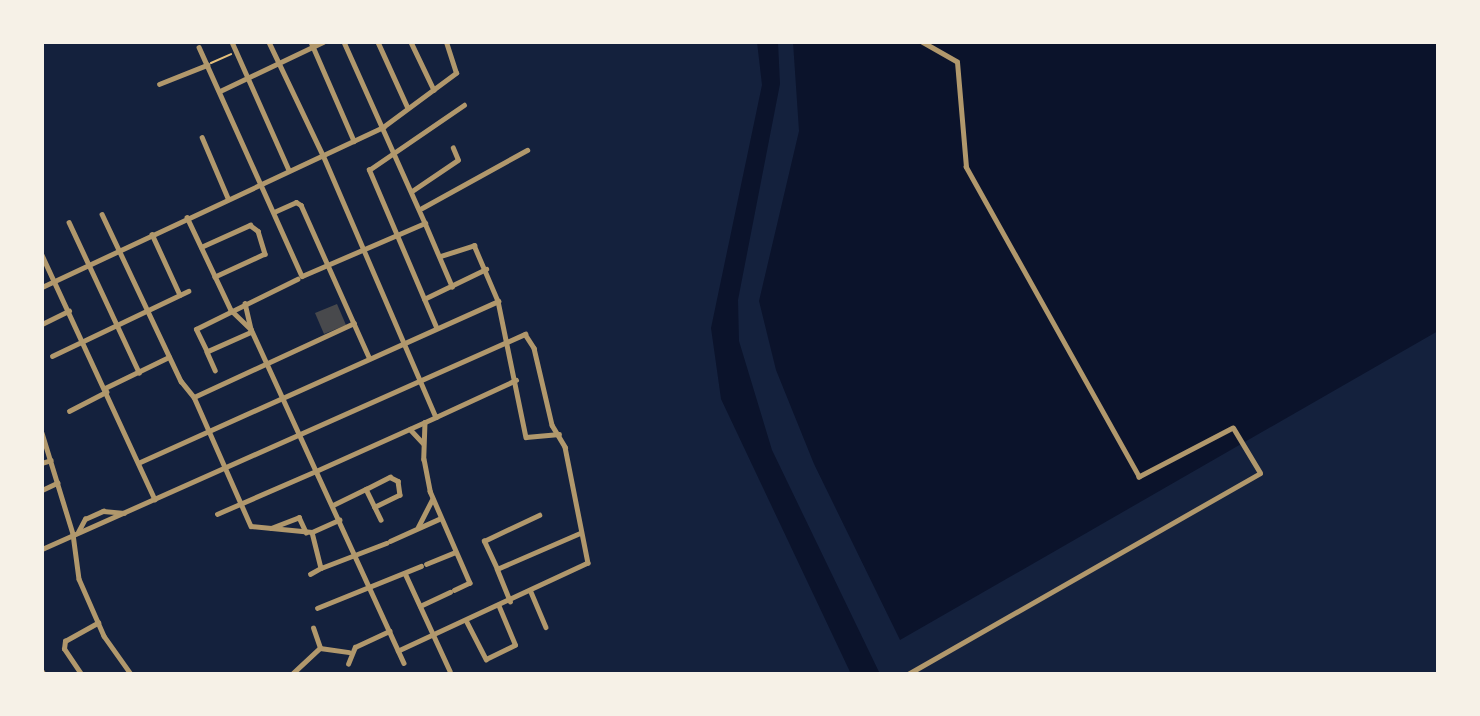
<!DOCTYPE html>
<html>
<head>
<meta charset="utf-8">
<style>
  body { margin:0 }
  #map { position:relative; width:1480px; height:716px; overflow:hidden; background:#14213d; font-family:Helvetica,sans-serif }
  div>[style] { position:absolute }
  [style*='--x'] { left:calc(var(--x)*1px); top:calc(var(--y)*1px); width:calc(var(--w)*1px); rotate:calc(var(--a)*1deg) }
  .water>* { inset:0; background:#0b132b }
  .building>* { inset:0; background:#48494c }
  .path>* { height:2px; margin:-1px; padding:0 1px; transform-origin:1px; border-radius:1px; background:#e5c07b }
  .minor>* { height:4.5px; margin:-2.25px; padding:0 2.25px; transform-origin:2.25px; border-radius:2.25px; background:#b1986c }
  span { translate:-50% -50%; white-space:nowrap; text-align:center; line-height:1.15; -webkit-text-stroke:7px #f6f1e7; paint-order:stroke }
  .frame { position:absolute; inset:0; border:44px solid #f6f1e7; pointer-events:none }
</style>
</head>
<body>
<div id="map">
  <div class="water">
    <i style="clip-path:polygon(757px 42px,778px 42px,780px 84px,738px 300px,739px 341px,772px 450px,880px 674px,851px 674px,721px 399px,711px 328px,762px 85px)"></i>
    <i style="clip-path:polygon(793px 42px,1438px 42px,1438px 331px,900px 640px,814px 464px,776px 370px,759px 301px,799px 131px)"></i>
  </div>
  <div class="building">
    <i style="clip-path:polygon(337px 304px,346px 325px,324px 334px,315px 313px)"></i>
  </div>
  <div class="path">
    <i style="--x:211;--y:63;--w:22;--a:-24"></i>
  </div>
  <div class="minor">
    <i style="--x:232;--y:42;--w:140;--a:66"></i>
    <i style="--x:269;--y:42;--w:125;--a:64.5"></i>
    <i style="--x:323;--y:155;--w:285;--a:66.7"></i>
    <i style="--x:436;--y:417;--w:88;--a:-24.8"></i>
    <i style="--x:311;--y:42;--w:108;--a:66.5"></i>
    <i style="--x:344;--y:42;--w:198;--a:65.9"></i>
    <i style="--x:378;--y:42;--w:72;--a:65.6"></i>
    <i style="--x:411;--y:42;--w:53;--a:64.4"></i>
    <i style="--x:199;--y:47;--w:251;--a:65.8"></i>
    <i style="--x:302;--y:276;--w:134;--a:-23.3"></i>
    <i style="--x:425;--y:223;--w:69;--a:66.8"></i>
    <i style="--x:159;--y:84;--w:52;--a:-21.6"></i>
    <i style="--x:220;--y:91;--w:114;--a:-25.4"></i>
    <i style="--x:202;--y:137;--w:66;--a:66.9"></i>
    <i style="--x:412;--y:191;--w:55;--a:-34"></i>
    <i style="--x:458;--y:160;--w:13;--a:-113"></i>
    <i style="--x:422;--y:208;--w:120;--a:-28.9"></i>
    <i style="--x:274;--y:212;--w:24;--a:-24"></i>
    <i style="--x:296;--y:202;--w:6;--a:31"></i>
    <i style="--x:301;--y:205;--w:167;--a:65.9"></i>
    <i style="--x:102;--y:214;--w:185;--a:64.7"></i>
    <i style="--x:181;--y:381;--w:21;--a:51"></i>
    <i style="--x:194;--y:397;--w:176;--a:-24.8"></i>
    <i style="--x:187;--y:217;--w:103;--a:64.7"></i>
    <i style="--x:231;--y:310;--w:28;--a:44"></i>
    <i style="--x:69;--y:222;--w:166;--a:65"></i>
    <i style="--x:152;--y:234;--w:67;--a:65.3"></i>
    <i style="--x:201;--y:247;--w:54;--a:-24.2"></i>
    <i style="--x:250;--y:225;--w:10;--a:37"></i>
    <i style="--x:258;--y:231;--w:24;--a:73"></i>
    <i style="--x:265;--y:254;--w:55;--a:155.3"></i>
    <i style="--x:42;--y:255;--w:269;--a:65.2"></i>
    <i style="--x:441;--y:256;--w:35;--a:-18"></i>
    <i style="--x:474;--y:245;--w:61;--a:66.8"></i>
    <i style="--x:498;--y:301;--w:139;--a:78.4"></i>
    <i style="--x:526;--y:437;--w:33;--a:-5"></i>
    <i style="--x:42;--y:287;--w:377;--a:-25.1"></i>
    <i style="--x:383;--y:127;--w:91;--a:-36.5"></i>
    <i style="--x:456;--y:73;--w:33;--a:-108"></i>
    <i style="--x:424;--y:299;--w:69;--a:-25.8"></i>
    <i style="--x:245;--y:303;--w:27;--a:77"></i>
    <i style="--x:251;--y:329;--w:156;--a:65.4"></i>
    <i style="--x:316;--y:471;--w:132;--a:-24.2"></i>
    <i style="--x:42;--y:324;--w:30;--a:-26"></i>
    <i style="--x:436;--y:327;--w:171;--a:-113.1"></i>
    <i style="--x:369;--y:170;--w:115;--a:-34.4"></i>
    <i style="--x:252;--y:332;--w:49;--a:156"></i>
    <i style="--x:207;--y:352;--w:25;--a:-116"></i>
    <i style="--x:196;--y:329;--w:113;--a:-26.3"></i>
    <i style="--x:207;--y:352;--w:20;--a:66"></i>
    <i style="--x:52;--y:356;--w:151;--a:-25.5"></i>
    <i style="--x:105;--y:388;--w:71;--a:-25.8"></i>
    <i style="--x:194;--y:397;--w:141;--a:66.2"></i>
    <i style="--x:251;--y:526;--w:61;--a:5.6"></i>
    <i style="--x:312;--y:532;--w:37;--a:76"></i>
    <i style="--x:321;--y:568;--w:70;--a:-21"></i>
    <i style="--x:69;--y:411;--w:42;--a:-27.2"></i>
    <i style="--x:425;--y:422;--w:37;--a:92"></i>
    <i style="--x:424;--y:459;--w:33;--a:79"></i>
    <i style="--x:430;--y:491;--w:100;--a:66.5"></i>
    <i style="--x:470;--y:583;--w:17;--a:155"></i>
    <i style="--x:410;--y:429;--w:19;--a:47"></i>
    <i style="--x:42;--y:433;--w:106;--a:72.9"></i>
    <i style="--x:73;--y:534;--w:45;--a:82.4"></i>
    <i style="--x:79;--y:579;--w:62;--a:66.3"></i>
    <i style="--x:104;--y:636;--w:47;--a:54.6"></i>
    <i style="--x:42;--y:463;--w:9;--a:-18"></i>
    <i style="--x:138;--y:463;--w:395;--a:-24.2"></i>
    <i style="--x:366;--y:489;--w:27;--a:-27"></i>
    <i style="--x:390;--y:477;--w:9;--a:27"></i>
    <i style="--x:398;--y:481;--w:14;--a:82"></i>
    <i style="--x:400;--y:495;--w:28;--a:154"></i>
    <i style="--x:42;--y:490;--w:17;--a:-25"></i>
    <i style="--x:333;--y:505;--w:37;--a:-26"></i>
    <i style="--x:366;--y:489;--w:34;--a:64"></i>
    <i style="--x:217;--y:514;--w:108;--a:-23.5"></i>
    <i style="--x:316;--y:471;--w:211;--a:65.4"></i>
    <i style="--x:418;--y:527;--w:31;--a:-63"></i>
    <i style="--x:271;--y:528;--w:30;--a:-21"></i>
    <i style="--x:299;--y:517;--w:17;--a:65"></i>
    <i style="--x:78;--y:532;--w:15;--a:-62"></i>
    <i style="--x:85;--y:519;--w:20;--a:-24"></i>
    <i style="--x:103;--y:511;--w:21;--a:5"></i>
    <i style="--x:312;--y:532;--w:30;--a:-24"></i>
    <i style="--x:390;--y:541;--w:54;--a:-24.2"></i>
    <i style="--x:42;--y:549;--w:529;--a:-24"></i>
    <i style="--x:525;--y:334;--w:17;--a:57"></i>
    <i style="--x:534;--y:348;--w:79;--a:76.8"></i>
    <i style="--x:552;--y:425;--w:26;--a:59"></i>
    <i style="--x:565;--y:447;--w:118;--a:78.8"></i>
    <i style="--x:588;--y:563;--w:209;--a:155.1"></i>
    <i style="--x:426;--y:564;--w:31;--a:-22"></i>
    <i style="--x:497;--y:569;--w:31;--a:-115"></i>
    <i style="--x:484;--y:541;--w:61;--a:-25.3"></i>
    <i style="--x:405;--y:573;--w:108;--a:65.3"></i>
    <i style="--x:310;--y:574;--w:13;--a:-29"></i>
    <i style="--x:531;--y:592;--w:38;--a:67"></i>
    <i style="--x:510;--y:602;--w:35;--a:-112"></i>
    <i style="--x:497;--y:569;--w:90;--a:-23.4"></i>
    <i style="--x:420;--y:606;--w:33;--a:-25"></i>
    <i style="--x:317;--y:608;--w:112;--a:-22"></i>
    <i style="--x:467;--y:622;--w:42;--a:62.8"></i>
    <i style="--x:486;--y:659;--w:32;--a:-26"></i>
    <i style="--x:515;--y:645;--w:41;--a:-112.8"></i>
    <i style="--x:320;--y:648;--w:29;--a:8"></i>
    <i style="--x:348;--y:664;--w:18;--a:-68"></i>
    <i style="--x:355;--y:647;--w:38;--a:-25"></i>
    <i style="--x:42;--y:671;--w:4;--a:56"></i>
    <i style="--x:81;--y:674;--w:30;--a:-124"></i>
    <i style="--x:64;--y:649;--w:8;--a:-83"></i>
    <i style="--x:65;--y:641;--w:38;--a:-29"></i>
    <i style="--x:292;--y:674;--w:38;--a:-43"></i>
    <i style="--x:320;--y:648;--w:21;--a:-109"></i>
    <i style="--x:908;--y:674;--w:405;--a:-29.7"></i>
    <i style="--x:1260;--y:473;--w:52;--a:-121"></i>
    <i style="--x:1233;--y:428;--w:106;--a:152.5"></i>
    <i style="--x:1139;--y:477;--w:355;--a:-119.2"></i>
    <i style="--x:966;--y:167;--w:105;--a:-94.9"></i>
    <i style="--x:957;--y:62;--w:40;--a:-150.3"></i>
  </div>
  <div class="frame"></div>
</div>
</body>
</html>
